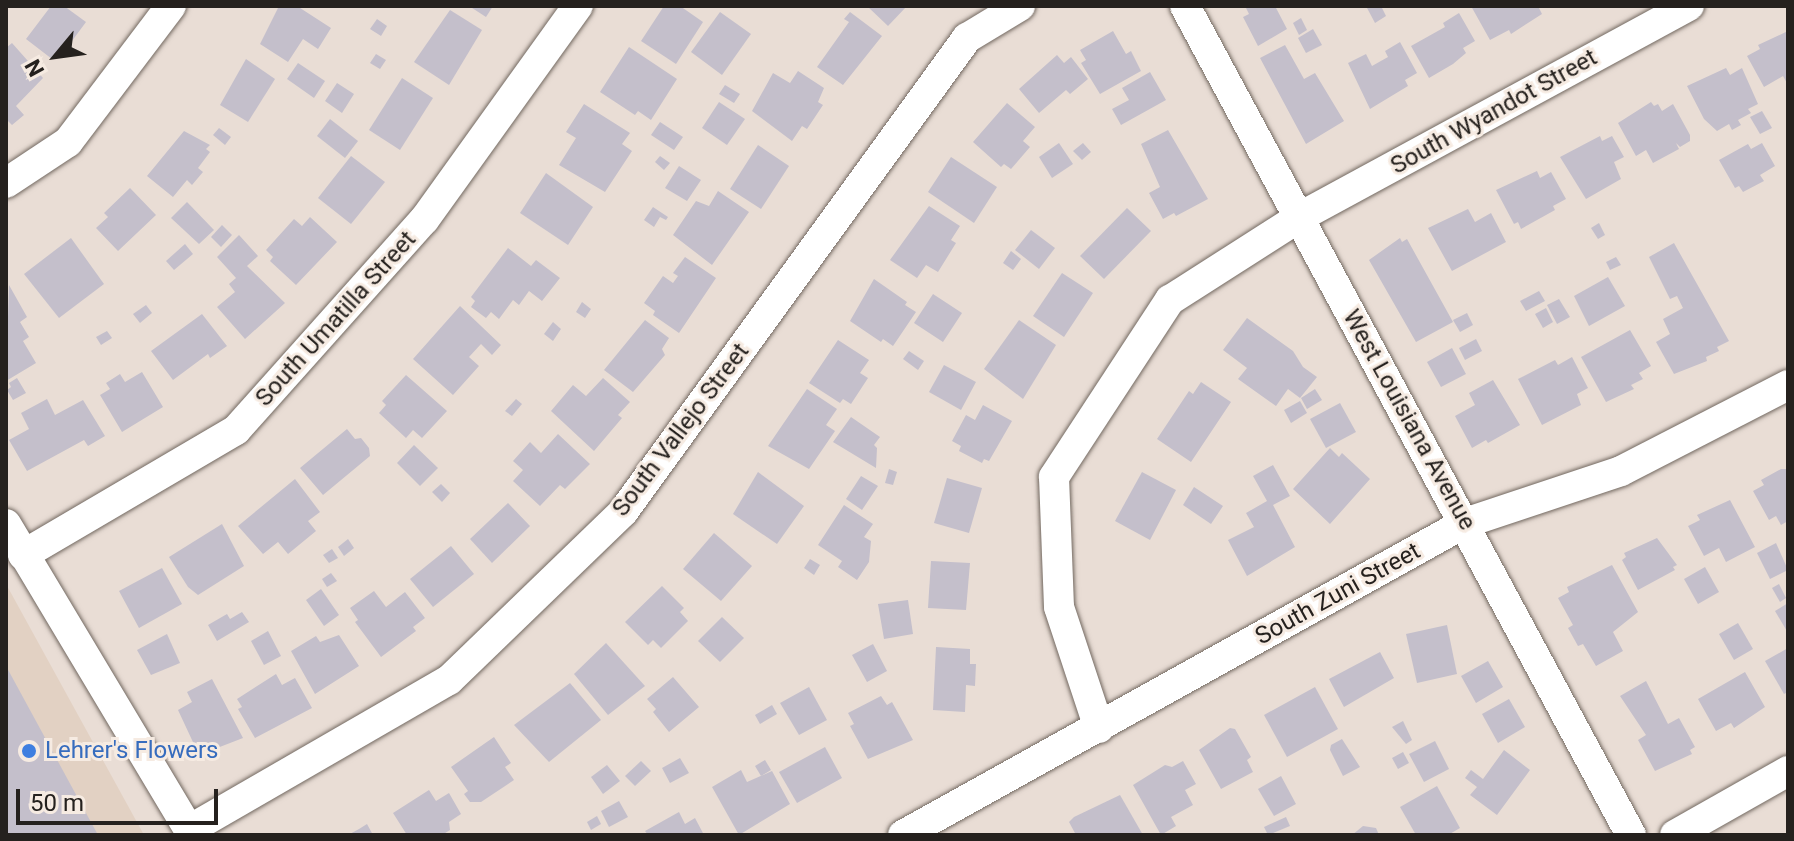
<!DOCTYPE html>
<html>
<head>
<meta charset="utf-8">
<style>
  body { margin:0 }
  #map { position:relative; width:1794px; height:841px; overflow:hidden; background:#e9ddd5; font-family:Roboto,sans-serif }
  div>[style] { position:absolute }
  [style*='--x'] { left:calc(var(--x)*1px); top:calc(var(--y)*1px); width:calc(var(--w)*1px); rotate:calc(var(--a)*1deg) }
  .built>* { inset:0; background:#e2d1c3 }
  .building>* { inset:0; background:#c4bfcb }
  .roads { filter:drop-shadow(0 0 2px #726860) drop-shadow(0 0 2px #726860) }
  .minor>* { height:30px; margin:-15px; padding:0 15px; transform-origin:15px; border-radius:15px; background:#fff }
  .dots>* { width:22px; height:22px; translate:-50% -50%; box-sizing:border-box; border:4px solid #f6ebe2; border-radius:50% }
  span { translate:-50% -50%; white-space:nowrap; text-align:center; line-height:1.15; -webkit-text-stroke:6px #f6ebe2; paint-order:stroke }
  .street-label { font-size:24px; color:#25211e }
  .shop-label { font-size:24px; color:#366cbe }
  .left { translate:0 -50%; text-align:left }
  .frame { position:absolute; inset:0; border:8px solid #25211e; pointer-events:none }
  .north { position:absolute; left:16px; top:16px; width:80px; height:80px; -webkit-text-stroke:6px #f6ebe2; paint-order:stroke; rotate:241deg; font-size:22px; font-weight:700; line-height:32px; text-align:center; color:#25211e }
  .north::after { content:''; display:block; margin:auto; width:28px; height:36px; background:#25211e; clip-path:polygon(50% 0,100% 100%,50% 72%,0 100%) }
  .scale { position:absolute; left:16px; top:789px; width:202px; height:36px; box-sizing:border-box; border:4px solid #25211e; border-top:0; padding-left:10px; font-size:24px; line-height:28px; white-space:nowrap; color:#25211e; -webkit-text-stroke:6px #f6ebe2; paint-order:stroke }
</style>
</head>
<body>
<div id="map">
  <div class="built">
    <i style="clip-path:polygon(6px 584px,144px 835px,6px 835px)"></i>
  </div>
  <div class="building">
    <i style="clip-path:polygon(51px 6px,64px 6px,86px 22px,66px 49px,62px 46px,52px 59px,26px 39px)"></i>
    <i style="clip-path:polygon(279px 6px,297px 6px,331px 28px,318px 49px,303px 39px,288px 62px,260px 44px)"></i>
    <i style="clip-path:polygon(469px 6px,493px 6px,486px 17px)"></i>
    <i style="clip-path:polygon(664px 6px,680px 6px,703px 22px,676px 64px,641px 41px)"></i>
    <i style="clip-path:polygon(867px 6px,907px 6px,888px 26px)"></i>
    <i style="clip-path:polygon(1245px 6px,1275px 6px,1287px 29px,1258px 46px,1243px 17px,1249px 14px)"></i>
    <i style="clip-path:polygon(1366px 6px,1381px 6px,1386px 16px,1375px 23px)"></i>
    <i style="clip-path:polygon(1471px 6px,1538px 6px,1542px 14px,1511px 34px,1509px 30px,1490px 40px)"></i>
    <i style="clip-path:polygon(450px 10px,482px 30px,449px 85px,414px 62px)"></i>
    <i style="clip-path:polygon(720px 12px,751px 34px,722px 75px,691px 52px)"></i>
    <i style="clip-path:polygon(850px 12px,882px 36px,843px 85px,817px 67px,849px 22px,844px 19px)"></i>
    <i style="clip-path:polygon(1459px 13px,1475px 41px,1463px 48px,1466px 53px,1453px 64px,1429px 78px,1411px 46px,1445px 27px,1443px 23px)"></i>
    <i style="clip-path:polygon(1301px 18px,1307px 30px,1299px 35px,1293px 23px)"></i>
    <i style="clip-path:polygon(377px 19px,387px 26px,381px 36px,370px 29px)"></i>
    <i style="clip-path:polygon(1313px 29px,1322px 45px,1306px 53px,1298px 38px)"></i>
    <i style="clip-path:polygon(1113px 31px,1126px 54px,1131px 51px,1141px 71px,1100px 94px,1081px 63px,1086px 60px,1080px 50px)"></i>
    <i style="clip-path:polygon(1788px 31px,1788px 85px,1783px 76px,1764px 87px,1747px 56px,1760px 49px,1758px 45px)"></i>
    <i style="clip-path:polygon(1400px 42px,1417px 73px,1405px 80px,1408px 86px,1370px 109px,1348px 63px,1366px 54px,1372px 66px,1388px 57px,1385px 51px)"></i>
    <i style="clip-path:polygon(12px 43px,43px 78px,16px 106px,24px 115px,12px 125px,6px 119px,6px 48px)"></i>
    <i style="clip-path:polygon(1285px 45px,1304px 79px,1315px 73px,1344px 121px,1306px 144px,1260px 58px)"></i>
    <i style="clip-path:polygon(629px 47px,677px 79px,651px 120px,638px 111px,635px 115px,600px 92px)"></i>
    <i style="clip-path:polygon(376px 54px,386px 60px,380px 69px,370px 63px)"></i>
    <i style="clip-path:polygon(1057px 55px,1064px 63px,1071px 57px,1088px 79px,1070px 94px,1066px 90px,1039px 113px,1019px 89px)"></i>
    <i style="clip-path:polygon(246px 59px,275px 79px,248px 122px,220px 105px)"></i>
    <i style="clip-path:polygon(298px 63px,325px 81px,314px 98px,287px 79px)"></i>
    <i style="clip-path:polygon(1726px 68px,1730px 75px,1742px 68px,1758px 104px,1748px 109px,1751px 113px,1738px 120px,1741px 125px,1732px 130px,1729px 124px,1717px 131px,1704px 119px,1687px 86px)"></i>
    <i style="clip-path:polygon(798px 71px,824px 88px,818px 102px,823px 105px,807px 129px,802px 126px,792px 141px,752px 111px,773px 73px,790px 83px)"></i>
    <i style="clip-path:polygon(1150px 72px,1166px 100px,1121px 125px,1112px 109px,1129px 100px,1122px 88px)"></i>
    <i style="clip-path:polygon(402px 78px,433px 98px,400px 150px,369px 130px)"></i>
    <i style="clip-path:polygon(337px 83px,354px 94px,342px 113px,325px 101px)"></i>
    <i style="clip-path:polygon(725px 85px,740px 94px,734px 103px,719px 94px)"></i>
    <i style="clip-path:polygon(719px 102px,745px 119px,727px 145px,702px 128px)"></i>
    <i style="clip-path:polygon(1651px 102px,1654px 106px,1658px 104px,1662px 111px,1673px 104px,1690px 135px,1690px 141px,1680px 147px,1676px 143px,1679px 149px,1653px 163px,1646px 150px,1636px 156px,1618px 123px)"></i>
    <i style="clip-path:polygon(1007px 103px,1035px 127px,1023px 141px,1030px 147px,1011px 169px,1004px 164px,1001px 167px,973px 142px)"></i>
    <i style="clip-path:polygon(584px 104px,630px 133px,622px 144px,632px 151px,605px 192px,559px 165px,576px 138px,566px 132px)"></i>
    <i style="clip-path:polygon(1762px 111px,1772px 128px,1760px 134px,1750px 117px)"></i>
    <i style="clip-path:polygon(330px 119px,358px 141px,345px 158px,317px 136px)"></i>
    <i style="clip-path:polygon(660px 122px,683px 137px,674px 150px,651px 135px)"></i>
    <i style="clip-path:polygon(219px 128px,231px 137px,225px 145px,213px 135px)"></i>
    <i style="clip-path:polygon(1168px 130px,1208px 199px,1176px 216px,1174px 213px,1163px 219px,1149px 193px,1160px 187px,1141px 144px)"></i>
    <i style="clip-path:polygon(184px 131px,210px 145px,206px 149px,210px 152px,198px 168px,203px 172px,192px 185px,187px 180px,173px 197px,147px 176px)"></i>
    <i style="clip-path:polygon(1600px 136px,1602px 141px,1612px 136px,1624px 157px,1614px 162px,1621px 179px,1586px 199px,1560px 157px)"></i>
    <i style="clip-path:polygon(1059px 143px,1073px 164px,1052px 178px,1039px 157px)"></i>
    <i style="clip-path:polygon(1083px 143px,1091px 152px,1082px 160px,1073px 151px)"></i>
    <i style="clip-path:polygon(1762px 143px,1775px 166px,1760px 175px,1764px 181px,1743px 192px,1739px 186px,1735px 188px,1719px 160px,1748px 144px,1751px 149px)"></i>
    <i style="clip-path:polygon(758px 145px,789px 166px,761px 209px,730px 189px)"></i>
    <i style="clip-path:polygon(351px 156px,385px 182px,351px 224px,318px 198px)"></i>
    <i style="clip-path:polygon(660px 156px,670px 163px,664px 170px,655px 162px)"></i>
    <i style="clip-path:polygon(951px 157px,997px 187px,974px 223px,928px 192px)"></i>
    <i style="clip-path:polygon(679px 166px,701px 180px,687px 201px,665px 188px)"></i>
    <i style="clip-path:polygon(1537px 171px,1540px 178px,1551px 172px,1566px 199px,1553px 206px,1555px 210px,1521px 229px,1518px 222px,1514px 224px,1496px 190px)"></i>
    <i style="clip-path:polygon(546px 173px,593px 207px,568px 245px,520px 213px)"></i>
    <i style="clip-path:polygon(130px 188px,156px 215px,118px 251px,96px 228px,108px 217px,104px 213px)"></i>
    <i style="clip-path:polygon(718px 191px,749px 212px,712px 265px,673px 235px,696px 201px,709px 206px)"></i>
    <i style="clip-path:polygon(187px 202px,214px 230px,199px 244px,171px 218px)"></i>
    <i style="clip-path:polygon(929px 206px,960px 226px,951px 240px,956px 243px,938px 272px,926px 265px,917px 278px,890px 260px)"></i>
    <i style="clip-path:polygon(653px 207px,668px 217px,666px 220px,660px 217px,654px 227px,644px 220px)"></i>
    <i style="clip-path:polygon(1127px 208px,1151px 231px,1104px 279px,1080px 256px)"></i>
    <i style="clip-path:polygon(1468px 209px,1475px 222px,1491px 213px,1506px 242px,1452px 271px,1428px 228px)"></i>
    <i style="clip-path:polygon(310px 217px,337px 242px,296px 285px,270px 261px,273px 257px,266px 250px,294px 219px,302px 226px)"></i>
    <i style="clip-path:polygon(1599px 223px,1605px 235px,1598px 239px,1591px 228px)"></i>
    <i style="clip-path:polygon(222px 225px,232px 235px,221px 247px,211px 237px)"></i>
    <i style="clip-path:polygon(1031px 230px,1055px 248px,1039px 269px,1015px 250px)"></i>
    <i style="clip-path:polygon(239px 235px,258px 256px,247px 266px,285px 303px,245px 339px,217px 307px,235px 292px,229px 284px,236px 278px,217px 257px)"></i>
    <i style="clip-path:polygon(71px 238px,104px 284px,59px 318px,24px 274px)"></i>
    <i style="clip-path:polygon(1400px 238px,1402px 242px,1407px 239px,1453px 322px,1416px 342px,1369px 260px)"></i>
    <i style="clip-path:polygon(1674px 243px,1729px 341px,1717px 347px,1719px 351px,1706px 357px,1707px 361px,1674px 374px,1656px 342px,1670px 334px,1663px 319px,1683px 308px,1677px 296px,1670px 299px,1649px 257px)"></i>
    <i style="clip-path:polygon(185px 244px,193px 254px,174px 270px,166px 261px)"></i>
    <i style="clip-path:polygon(508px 248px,531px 266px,536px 260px,560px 278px,542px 301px,529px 291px,519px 305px,513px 300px,499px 319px,491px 312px,486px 318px,471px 307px,475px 301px,471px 297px)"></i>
    <i style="clip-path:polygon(1011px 251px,1021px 259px,1013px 270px,1003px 263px)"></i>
    <i style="clip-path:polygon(685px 257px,716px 278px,679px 333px,653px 315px,655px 311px,644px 303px,663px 276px,673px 283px,678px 276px,673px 273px)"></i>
    <i style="clip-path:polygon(1616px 257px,1621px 265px,1610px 270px,1606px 262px)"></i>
    <i style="clip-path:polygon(1062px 273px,1093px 293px,1064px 337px,1033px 316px)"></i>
    <i style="clip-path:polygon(1608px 277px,1625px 306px,1589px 326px,1574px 296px)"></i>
    <i style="clip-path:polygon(874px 279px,907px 302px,905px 305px,916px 312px,893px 346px,883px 339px,881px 342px,850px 321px)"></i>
    <i style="clip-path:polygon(9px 285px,27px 317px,20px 322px,29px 337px,23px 341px,36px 363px,6px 381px)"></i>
    <i style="clip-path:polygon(1539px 291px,1545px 301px,1526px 311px,1520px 301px)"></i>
    <i style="clip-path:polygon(933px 294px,962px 313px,943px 342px,914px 323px)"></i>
    <i style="clip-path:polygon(1559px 299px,1570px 317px,1557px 324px,1547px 305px)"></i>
    <i style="clip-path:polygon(582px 302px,591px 309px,585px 318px,576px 312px)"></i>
    <i style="clip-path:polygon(146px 305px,152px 313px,140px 323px,133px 314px)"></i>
    <i style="clip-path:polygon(460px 306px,501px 345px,492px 355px,481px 344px,469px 357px,479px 366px,453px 395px,413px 359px)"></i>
    <i style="clip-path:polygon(1546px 308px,1553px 322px,1543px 328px,1535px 314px)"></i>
    <i style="clip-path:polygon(1467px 313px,1473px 325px,1460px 332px,1453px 320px)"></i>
    <i style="clip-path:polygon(202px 314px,227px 346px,210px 358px,208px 354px,173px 380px,151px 351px)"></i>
    <i style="clip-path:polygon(1247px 318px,1293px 351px,1303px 367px,1317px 377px,1300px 398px,1288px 389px,1276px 406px,1238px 379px,1247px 368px,1223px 350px)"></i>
    <i style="clip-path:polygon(645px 320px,669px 338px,662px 349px,665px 355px,633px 392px,604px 370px)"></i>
    <i style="clip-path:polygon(1019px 320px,1056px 345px,1023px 399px,984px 369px)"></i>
    <i style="clip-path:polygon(553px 322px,561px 329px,553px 341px,544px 334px)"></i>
    <i style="clip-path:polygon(1630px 330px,1651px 366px,1639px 373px,1643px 379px,1631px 385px,1634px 389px,1606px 402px,1581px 357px)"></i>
    <i style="clip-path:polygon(107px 331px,112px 338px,101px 345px,96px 337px)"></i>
    <i style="clip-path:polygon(1476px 339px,1482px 351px,1465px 360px,1459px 348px)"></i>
    <i style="clip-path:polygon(838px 340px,869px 360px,860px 373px,868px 378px,851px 404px,843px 399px,840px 403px,809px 383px)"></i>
    <i style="clip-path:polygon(1452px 348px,1466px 374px,1441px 387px,1427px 362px)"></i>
    <i style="clip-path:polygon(909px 351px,924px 361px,918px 370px,903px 359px)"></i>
    <i style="clip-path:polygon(1572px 357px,1588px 388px,1577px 394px,1581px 405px,1542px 425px,1518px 379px,1555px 360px,1558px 365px)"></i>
    <i style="clip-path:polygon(944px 365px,976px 382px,961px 410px,929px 392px)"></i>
    <i style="clip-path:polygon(142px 372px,163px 407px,122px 432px,100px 395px,110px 389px,106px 383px,120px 374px,125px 382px)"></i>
    <i style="clip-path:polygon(406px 375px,447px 411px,422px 438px,413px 430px,406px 438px,379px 413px,386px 405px,382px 401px)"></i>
    <i style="clip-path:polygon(17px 378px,26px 393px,13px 400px,7px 390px,11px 387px,9px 383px)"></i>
    <i style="clip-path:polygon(603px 378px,630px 402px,618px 415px,622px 418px,594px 451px,551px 411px,573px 385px,586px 396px)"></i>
    <i style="clip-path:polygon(1493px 380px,1520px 425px,1488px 443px,1486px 440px,1472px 448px,1455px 416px,1475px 405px,1469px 393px)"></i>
    <i style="clip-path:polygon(1201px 382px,1231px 402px,1191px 462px,1157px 439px,1189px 391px,1193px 394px)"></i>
    <i style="clip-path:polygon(807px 389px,837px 409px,826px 425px,835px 431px,809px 469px,768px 446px)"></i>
    <i style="clip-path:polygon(1315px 389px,1322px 400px,1307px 409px,1301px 398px)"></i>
    <i style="clip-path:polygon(47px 399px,55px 415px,83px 400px,105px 436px,88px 446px,84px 440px,27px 471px,9px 440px,29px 429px,21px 413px)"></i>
    <i style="clip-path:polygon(516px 399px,522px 404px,512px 416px,505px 411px)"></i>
    <i style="clip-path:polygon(1300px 401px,1307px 413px,1291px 423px,1284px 410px)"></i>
    <i style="clip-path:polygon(1340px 403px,1356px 432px,1326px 448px,1310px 419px)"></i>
    <i style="clip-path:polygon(983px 405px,1012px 421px,989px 461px,984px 459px,982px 463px,959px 451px,961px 446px,952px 441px,966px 415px,975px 420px)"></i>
    <i style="clip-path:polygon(851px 417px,880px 437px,874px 445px,877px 448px,876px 468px,833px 442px)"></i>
    <i style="clip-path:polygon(347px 429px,355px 439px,361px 438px,369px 448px,370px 456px,323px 495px,300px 468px)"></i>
    <i style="clip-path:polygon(558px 434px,590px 464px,565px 489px,560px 485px,540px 506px,513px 481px,523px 470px,513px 461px,530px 442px,541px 453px)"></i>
    <i style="clip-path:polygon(414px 445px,438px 468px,420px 486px,397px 463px)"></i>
    <i style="clip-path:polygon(1330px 448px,1339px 457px,1342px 453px,1370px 479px,1330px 524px,1293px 489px)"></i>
    <i style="clip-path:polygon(1273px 465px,1290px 496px,1273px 505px,1295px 547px,1247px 576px,1228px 540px,1254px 527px,1246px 513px,1267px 501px,1253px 476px)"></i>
    <i style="clip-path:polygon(889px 469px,897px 472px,893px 485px,885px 483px)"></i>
    <i style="clip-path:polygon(1781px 469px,1788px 469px,1788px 521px,1781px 525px,1776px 516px,1769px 520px,1753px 491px,1764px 485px,1761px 480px)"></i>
    <i style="clip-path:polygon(758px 472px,804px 506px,777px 544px,733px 514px)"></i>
    <i style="clip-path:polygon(1142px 472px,1176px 490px,1150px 540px,1115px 521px)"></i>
    <i style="clip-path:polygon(861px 476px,878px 486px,862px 510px,846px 499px)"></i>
    <i style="clip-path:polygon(947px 478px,982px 488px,969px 533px,934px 523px)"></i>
    <i style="clip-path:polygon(295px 479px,320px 512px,308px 521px,316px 531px,288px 554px,278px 542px,263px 554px,238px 526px)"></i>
    <i style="clip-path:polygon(441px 484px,450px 493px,442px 502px,432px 492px)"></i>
    <i style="clip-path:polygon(1194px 487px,1223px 506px,1211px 524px,1183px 505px)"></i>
    <i style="clip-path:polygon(1730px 500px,1755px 547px,1726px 562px,1719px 548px,1704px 556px,1688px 526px,1700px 520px,1697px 515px)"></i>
    <i style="clip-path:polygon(508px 503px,530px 526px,492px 563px,470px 539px)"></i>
    <i style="clip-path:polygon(844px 505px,873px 524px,864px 537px,871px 541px,869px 562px,857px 580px,838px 567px,842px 561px,818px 545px)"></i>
    <i style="clip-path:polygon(222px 524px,244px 566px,198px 595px,188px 587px,169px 557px)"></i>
    <i style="clip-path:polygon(714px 533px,752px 566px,721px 601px,683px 569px)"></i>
    <i style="clip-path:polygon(1657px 538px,1677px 565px,1673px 567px,1675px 570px,1638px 590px,1622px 560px,1626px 557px,1624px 553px)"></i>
    <i style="clip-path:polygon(348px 539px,354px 548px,344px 556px,338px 547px)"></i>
    <i style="clip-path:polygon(1776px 543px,1788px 570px,1770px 579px,1757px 553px)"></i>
    <i style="clip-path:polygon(451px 546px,474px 574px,433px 607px,410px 579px)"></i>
    <i style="clip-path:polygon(332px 549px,338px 558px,329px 563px,323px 555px)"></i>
    <i style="clip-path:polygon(810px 559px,820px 565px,814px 575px,804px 568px)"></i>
    <i style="clip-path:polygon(931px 561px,970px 563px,966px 610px,928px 608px)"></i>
    <i style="clip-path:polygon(1612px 565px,1638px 612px,1613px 632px,1623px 651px,1596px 666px,1583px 644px,1578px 646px,1568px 628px,1573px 625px,1558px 598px,1569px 592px,1567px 587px)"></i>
    <i style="clip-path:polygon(1705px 567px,1719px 592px,1698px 604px,1684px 579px)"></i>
    <i style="clip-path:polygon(162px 568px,182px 604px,139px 628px,119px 591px)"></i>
    <i style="clip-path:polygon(331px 573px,337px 581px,327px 587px,322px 579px)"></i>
    <i style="clip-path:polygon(1779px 584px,1786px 598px,1780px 602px,1772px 588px)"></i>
    <i style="clip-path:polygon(662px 586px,684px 608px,680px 612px,688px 621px,661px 648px,653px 640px,648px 645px,625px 622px)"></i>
    <i style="clip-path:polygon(321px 589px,339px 615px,324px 626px,306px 600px)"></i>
    <i style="clip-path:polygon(374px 591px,386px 607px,405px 592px,425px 618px,413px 627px,416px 631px,381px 657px,355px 622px,358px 620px,350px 608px)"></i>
    <i style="clip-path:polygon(908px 600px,913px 634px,884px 639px,878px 604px)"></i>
    <i style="clip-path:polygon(1788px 603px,1788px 633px,1775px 611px)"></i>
    <i style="clip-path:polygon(242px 612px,249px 622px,217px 641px,208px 625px,227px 614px,230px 619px)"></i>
    <i style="clip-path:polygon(722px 617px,744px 638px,720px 662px,698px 641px)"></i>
    <i style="clip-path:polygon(1738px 623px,1753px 649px,1734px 660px,1719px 634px)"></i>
    <i style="clip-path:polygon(1447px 625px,1457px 674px,1417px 683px,1406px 634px)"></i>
    <i style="clip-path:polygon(268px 631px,281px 656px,264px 665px,251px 641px)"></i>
    <i style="clip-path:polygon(167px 634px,180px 663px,151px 675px,137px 650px)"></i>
    <i style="clip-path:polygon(339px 635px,359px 666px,315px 694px,291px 651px,316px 636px,320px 642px)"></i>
    <i style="clip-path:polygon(606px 643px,645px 686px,608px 715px,574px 674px)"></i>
    <i style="clip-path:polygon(873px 644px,887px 671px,867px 682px,852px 655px)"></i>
    <i style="clip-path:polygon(936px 647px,970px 649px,970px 664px,976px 664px,975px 686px,966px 685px,965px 712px,933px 710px)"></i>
    <i style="clip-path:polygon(1788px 648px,1788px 692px,1784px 694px,1765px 661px)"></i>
    <i style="clip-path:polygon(1380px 652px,1394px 678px,1344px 707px,1329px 679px)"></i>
    <i style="clip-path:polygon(1488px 661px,1503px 687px,1476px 703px,1461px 676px)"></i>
    <i style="clip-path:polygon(6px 666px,98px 835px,6px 835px)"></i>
    <i style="clip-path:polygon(1745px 672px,1765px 707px,1734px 728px,1731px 723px,1716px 731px,1698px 699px)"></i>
    <i style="clip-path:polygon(276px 674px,282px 685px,295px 678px,312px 708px,255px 738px,238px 709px,242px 707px,237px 699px)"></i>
    <i style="clip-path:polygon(673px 677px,699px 707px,669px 732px,653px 712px,656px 709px,647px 699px)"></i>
    <i style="clip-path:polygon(212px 679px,243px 738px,199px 755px,178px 710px,192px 702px,187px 692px)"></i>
    <i style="clip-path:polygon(1646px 681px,1668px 724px,1679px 718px,1695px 747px,1690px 750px,1692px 754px,1655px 771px,1638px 740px,1646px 735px,1620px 696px)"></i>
    <i style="clip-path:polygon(570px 683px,601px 720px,549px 762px,514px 725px)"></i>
    <i style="clip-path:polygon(809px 687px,827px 720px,799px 735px,780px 703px)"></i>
    <i style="clip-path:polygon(1315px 687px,1338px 729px,1287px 757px,1264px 715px)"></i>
    <i style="clip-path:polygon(881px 696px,887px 705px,892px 702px,913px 740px,868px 759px,850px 726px,854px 724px,848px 713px)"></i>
    <i style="clip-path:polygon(1509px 699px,1525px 727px,1498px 743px,1482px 714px)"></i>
    <i style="clip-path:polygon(772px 705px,777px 714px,760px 724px,755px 715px)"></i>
    <i style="clip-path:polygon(1403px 721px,1412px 740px,1406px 744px,1392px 727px)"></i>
    <i style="clip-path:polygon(1230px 728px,1235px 729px,1251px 757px,1247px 760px,1253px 772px,1221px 789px,1199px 750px)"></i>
    <i style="clip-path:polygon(494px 737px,511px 763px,505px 767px,514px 780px,481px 802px,470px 802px,464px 794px,468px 791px,451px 767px)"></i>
    <i style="clip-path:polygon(1342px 739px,1360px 767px,1343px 776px,1330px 750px,1331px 745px)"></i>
    <i style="clip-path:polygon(1435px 741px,1449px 769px,1424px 782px,1409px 754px)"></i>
    <i style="clip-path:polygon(825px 747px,842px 778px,797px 803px,779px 772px)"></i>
    <i style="clip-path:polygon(1504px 750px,1530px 770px,1497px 815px,1470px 795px,1477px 787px,1465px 778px,1471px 770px,1483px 779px)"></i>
    <i style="clip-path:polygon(1403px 752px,1409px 763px,1398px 769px,1392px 758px)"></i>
    <i style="clip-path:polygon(680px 758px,689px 773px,670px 783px,662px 768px)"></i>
    <i style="clip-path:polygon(765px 760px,771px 770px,761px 776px,755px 766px)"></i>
    <i style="clip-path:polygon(641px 761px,651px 771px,635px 786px,625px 776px)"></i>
    <i style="clip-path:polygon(1183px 761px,1196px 784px,1185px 790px,1193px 805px,1171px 817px,1176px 826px,1161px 835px,1133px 785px,1165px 765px,1172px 767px)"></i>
    <i style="clip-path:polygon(607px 765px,620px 781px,603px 794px,591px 777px)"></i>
    <i style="clip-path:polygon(741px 770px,747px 782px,772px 771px,790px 804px,739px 835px,712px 787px)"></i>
    <i style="clip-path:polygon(1281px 776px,1296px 804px,1274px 816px,1258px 789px)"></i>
    <i style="clip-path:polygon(1437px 786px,1460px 828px,1448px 835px,1416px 835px,1400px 807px)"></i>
    <i style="clip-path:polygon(429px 790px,436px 801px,449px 793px,461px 814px,449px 822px,450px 830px,442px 835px,407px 835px,393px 813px)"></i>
    <i style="clip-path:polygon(1120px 795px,1143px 835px,1076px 835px,1069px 822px,1074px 817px)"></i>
    <i style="clip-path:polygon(619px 801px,628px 817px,609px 827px,601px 811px)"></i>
    <i style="clip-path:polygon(679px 812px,685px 824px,695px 818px,704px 835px,648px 835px,645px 831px)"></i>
    <i style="clip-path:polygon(597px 816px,601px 824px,591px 830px,587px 822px)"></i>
    <i style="clip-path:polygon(1286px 817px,1290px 826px,1268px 835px,1264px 827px)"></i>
    <i style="clip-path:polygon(367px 824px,373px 835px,348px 835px,359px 829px)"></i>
    <i style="clip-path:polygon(1363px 826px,1376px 828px,1379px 835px,1352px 835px)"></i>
  </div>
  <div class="roads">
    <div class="minor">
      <i style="--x:1185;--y:6;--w:941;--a:61.72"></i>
      <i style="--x:6;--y:183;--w:74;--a:-33.5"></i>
      <i style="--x:68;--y:142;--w:171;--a:-52.9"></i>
      <i style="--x:6;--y:524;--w:362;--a:59.1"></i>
      <i style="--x:23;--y:555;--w:247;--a:-30.4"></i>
      <i style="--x:236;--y:430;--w:282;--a:-48.2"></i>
      <i style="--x:424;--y:220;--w:264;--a:-54.3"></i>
      <i style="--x:1099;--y:728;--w:127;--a:-108.3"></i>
      <i style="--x:1059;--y:607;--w:130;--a:-92.2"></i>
      <i style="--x:1054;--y:477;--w:212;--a:-56.8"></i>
      <i style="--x:1170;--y:300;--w:152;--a:-32.6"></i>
      <i style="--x:1298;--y:218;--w:445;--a:-28.5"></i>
      <i style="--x:189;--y:830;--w:300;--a:-30"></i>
      <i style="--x:449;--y:680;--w:242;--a:-44"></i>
      <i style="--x:623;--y:512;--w:586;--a:-54.03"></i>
      <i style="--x:967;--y:38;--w:62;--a:-31.1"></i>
      <i style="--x:903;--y:835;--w:643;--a:-29.04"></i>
      <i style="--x:1465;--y:523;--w:164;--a:-18.4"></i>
      <i style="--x:1621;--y:471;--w:188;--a:-27.2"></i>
      <i style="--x:1675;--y:835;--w:130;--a:-29.5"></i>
    </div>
  </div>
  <div class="dots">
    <i style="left:29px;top:751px;background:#3f7fe0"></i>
  </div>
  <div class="street-label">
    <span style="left:1494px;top:112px;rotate:-29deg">South Wyandot Street</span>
    <span style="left:336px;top:319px;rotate:-48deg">South Umatilla Street</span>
    <span style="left:1409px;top:420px;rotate:61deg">West Louisiana Avenue</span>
    <span style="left:681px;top:430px;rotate:-53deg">South Vallejo Street</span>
    <span style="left:1338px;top:594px;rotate:-29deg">South Zuni Street</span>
  </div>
  <div class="shop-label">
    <span class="left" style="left:45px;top:751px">Lehrer's Flowers</span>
  </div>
  <div class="frame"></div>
  <div class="north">N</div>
  <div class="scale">50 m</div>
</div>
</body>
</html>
